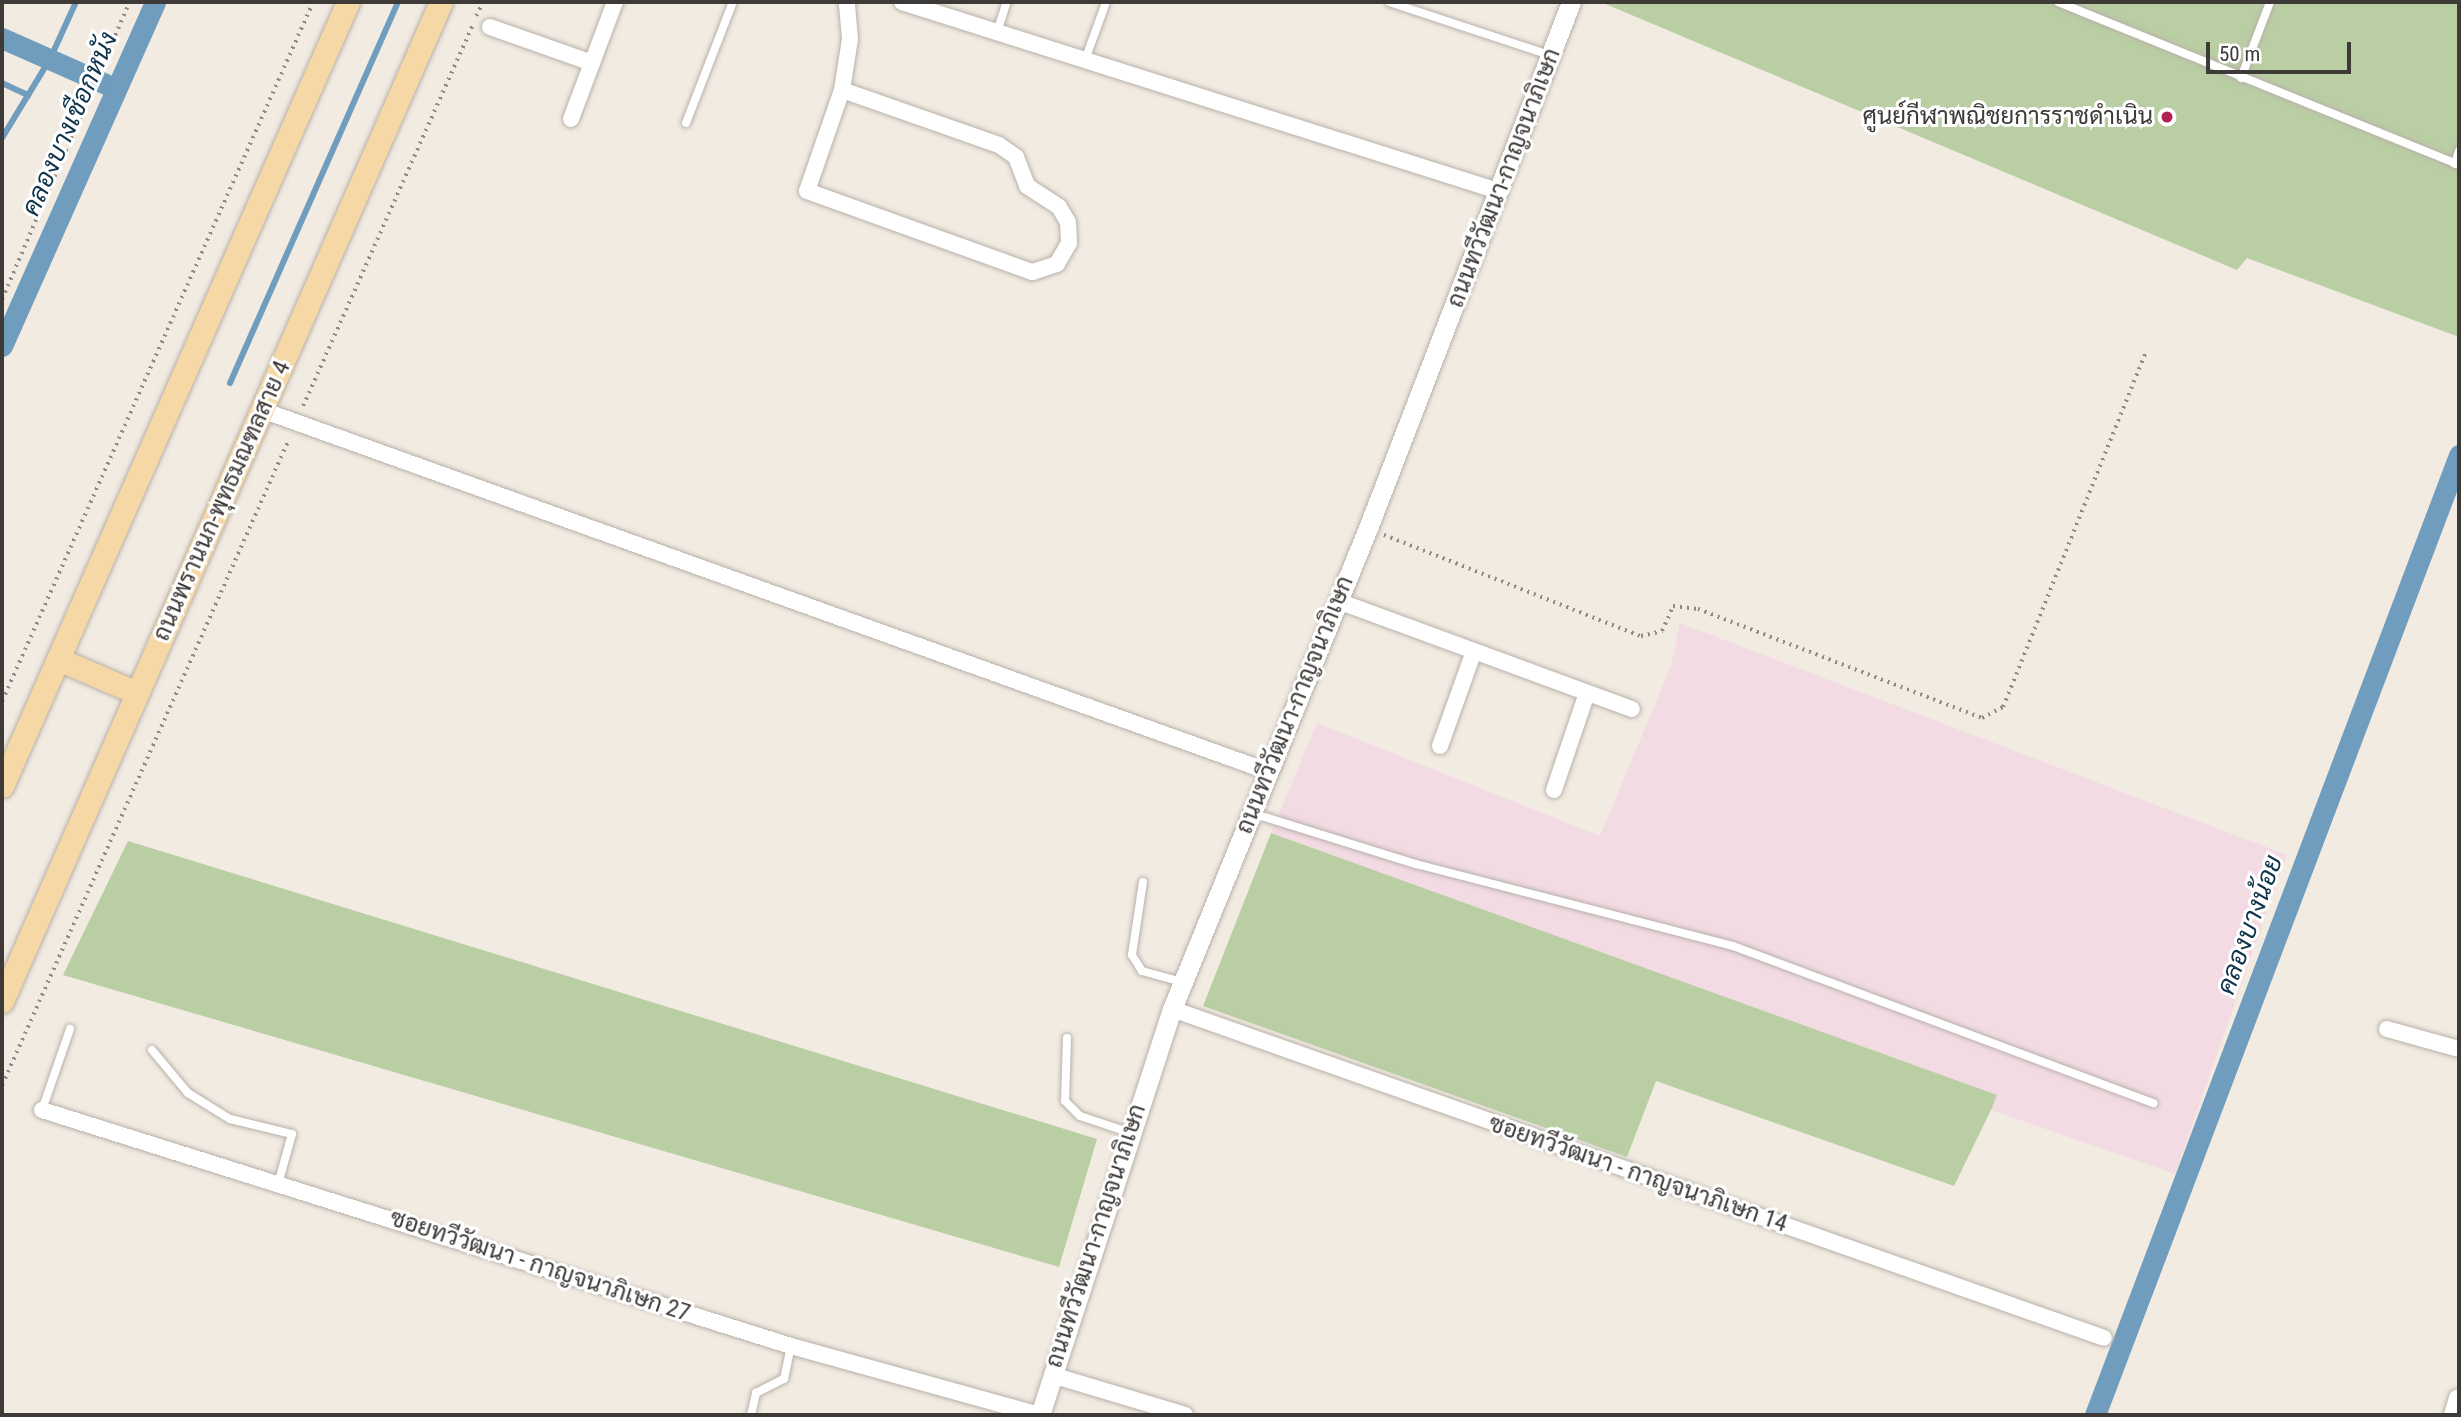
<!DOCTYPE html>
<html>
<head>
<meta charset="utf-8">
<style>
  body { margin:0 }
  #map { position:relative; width:2461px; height:1417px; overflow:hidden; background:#f2ebe2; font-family:"Roboto Condensed",Sarabun,sans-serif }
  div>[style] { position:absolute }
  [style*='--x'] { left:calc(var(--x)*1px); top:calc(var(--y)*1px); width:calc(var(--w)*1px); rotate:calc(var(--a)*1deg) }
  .commercial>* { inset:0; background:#f3dbe4 }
  .green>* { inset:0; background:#bacea4 }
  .stream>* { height:6px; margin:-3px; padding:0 3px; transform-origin:3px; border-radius:3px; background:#709dbd }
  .canal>* { height:21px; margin:-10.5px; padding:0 10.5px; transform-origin:10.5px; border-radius:10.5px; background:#709dbd }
  .path>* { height:3.5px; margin-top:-1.75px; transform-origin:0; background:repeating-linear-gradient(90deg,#8f8a85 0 2px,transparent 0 7px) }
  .roads { filter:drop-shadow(0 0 2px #b8b1a9) drop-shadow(0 0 2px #b8b1a9) }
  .service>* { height:8px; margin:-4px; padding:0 4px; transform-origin:4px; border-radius:4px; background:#fff }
  .minor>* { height:16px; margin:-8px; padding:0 8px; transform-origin:8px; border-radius:8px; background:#fff }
  .tertiary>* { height:19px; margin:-9.5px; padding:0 9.5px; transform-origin:9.5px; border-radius:9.5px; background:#fff }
  .primary>* { height:23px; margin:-11.5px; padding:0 11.5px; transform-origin:11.5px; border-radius:11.5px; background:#f5d8a6 }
  .dots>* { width:19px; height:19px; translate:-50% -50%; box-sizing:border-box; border:4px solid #fff; border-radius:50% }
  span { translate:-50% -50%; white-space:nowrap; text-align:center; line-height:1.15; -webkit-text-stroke:6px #fff; paint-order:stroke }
  .poi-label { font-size:24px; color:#3d3a37 }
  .right { translate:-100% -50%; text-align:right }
  .street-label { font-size:24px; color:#3d3a37 }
  .water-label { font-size:26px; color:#0e344b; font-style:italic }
  .frame { position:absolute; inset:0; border:4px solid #3d3a37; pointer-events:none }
  .scale { position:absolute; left:2206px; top:42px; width:145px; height:32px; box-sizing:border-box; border:4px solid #3d3a37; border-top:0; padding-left:9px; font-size:21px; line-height:24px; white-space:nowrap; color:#3d3a37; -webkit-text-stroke:5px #fff; paint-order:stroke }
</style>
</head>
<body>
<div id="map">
  <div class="commercial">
    <i style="clip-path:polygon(1680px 623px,2287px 855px,2175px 1174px,1991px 1110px,1996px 1095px,1271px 833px,1317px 723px,1600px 836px,1671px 666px)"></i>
  </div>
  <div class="green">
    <i style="clip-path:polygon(2459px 2px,2459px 337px,2247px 258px,2237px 270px,1603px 3px)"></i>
    <i style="clip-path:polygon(1271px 833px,1997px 1095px,1991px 1110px,1954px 1186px,1656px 1081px,1627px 1157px,1203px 1006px)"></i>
    <i style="clip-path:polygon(128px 841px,1097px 1139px,1059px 1267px,63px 975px)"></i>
  </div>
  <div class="stream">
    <i style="--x:2;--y:83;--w:29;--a:25"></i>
    <i style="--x:2;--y:138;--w:92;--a:-58.7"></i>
    <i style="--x:50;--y:59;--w:63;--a:-65.5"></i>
    <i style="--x:230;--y:383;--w:416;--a:-66.2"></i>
  </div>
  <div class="canal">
    <i style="--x:2;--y:38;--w:124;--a:23.9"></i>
    <i style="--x:2;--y:346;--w:376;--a:-66"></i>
    <i style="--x:2095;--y:1415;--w:1027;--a:-69.23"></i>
  </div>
  <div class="path">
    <i style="--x:476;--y:16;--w:16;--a:-63"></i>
    <i style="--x:2;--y:299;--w:323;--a:-66.8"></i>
    <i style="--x:303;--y:406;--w:416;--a:-66"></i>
    <i style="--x:1384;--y:535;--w:276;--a:21.5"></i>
    <i style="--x:1641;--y:636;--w:22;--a:-13"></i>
    <i style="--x:1662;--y:631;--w:27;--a:-66"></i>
    <i style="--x:1673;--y:606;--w:25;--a:7"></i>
    <i style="--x:1698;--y:609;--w:304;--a:21"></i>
    <i style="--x:1982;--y:718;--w:24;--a:-28"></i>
    <i style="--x:2003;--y:707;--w:384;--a:-68.1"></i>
    <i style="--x:2;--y:701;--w:765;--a:-66.01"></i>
    <i style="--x:2;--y:1085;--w:707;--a:-66.05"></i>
  </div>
  <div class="roads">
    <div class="service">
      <i style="--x:1389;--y:2;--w:169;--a:18.3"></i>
      <i style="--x:2058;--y:2;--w:433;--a:22.1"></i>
      <i style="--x:997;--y:32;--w:32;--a:-72"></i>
      <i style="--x:1085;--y:60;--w:59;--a:-70"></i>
      <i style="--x:2241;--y:78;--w:81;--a:-69.1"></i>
      <i style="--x:686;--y:123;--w:130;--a:-68.8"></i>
      <i style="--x:2455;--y:164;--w:14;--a:-73"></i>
      <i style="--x:1252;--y:813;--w:172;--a:17.3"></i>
      <i style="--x:1416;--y:864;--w:327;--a:14.5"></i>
      <i style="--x:1733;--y:946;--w:449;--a:20.5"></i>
      <i style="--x:1143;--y:882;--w:74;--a:98.6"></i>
      <i style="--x:1132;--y:955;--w:19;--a:58"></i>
      <i style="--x:1142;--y:971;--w:41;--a:15.4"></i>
      <i style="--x:1067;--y:1038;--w:63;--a:91.8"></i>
      <i style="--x:1065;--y:1101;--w:21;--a:45"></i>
      <i style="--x:1080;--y:1116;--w:51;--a:18.4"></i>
      <i style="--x:152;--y:1050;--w:56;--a:50.1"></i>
      <i style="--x:188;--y:1093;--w:49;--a:31.8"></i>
      <i style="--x:230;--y:1119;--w:64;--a:13.6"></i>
      <i style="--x:292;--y:1134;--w:52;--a:105.6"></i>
      <i style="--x:42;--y:1110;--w:86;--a:-70.9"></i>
      <i style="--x:751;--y:1415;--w:23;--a:-77"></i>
      <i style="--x:756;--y:1393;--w:31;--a:-27"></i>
      <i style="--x:784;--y:1379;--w:34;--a:-78"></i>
    </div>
    <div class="minor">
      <i style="--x:902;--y:2;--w:625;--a:17.59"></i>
      <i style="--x:490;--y:27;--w:108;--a:19.4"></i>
      <i style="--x:842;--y:90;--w:166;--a:19.3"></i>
      <i style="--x:999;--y:145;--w:21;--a:35"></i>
      <i style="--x:1016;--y:157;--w:31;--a:69"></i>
      <i style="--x:1027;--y:186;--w:38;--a:33"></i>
      <i style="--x:1059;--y:207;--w:17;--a:59"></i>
      <i style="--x:1068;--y:222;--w:21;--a:87"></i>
      <i style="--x:1069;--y:243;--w:24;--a:120"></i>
      <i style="--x:1057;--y:264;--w:26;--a:162"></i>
      <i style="--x:1032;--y:272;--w:239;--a:-160.2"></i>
      <i style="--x:807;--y:191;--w:107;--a:-70.9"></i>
      <i style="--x:842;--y:90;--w:52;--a:-81.1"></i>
      <i style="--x:850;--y:39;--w:37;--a:-95"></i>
      <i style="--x:571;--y:119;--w:125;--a:-69.4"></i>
      <i style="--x:262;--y:410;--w:1068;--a:19.76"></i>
      <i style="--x:1338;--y:601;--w:313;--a:20.2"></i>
      <i style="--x:1440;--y:746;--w:101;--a:-70.3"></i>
      <i style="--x:1554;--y:790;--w:102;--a:-71.2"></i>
      <i style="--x:1172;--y:1009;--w:988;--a:19.44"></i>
      <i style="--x:2387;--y:1029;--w:75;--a:15.5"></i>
      <i style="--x:42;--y:1110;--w:785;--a:17.49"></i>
      <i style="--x:791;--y:1346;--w:258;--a:15.5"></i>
      <i style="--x:1052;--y:1375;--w:139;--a:16.7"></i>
      <i style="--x:2452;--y:1415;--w:18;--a:-74"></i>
    </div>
    <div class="tertiary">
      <i style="--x:1040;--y:1415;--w:427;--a:-72"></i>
      <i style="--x:1172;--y:1009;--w:519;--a:-67.83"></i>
      <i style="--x:1368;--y:528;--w:564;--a:-68.9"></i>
    </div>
    <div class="primary">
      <i style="--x:58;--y:659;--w:86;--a:23.3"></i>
      <i style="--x:2;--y:786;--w:857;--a:-66.19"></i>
      <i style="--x:2;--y:1001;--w:1091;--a:-66.28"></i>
    </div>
  </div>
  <div class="dots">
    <i style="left:2167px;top:117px;background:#b02051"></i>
  </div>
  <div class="poi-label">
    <span class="right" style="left:2153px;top:117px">ศูนย์กีฬาพณิชยการราชดำเนิน</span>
  </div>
  <div class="street-label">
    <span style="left:1504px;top:178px;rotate:-69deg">ถนนทวีวัฒนา-กาญจนาภิเษก</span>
    <span style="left:222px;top:501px;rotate:-66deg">ถนนพรานนก-พุทธมณฑลสาย 4</span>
    <span style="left:1295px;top:705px;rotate:-68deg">ถนนทวีวัฒนา-กาญจนาภิเษก</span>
    <span style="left:1638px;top:1174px;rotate:19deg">ซอยทวีวัฒนา - กาญจนาภิเษก 14</span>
    <span style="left:1096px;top:1236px;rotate:-72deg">ถนนทวีวัฒนา-กาญจนาภิเษก</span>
    <span style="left:540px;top:1266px;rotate:18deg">ซอยทวีวัฒนา - กาญจนาภิเษก 27</span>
  </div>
  <div class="water-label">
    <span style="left:70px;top:124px;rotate:-66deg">คลองบางเชือกหนัง</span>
    <span style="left:2250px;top:925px;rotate:-70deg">คลองบางน้อย</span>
  </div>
  <div class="frame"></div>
  <div class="scale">50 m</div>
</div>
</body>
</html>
